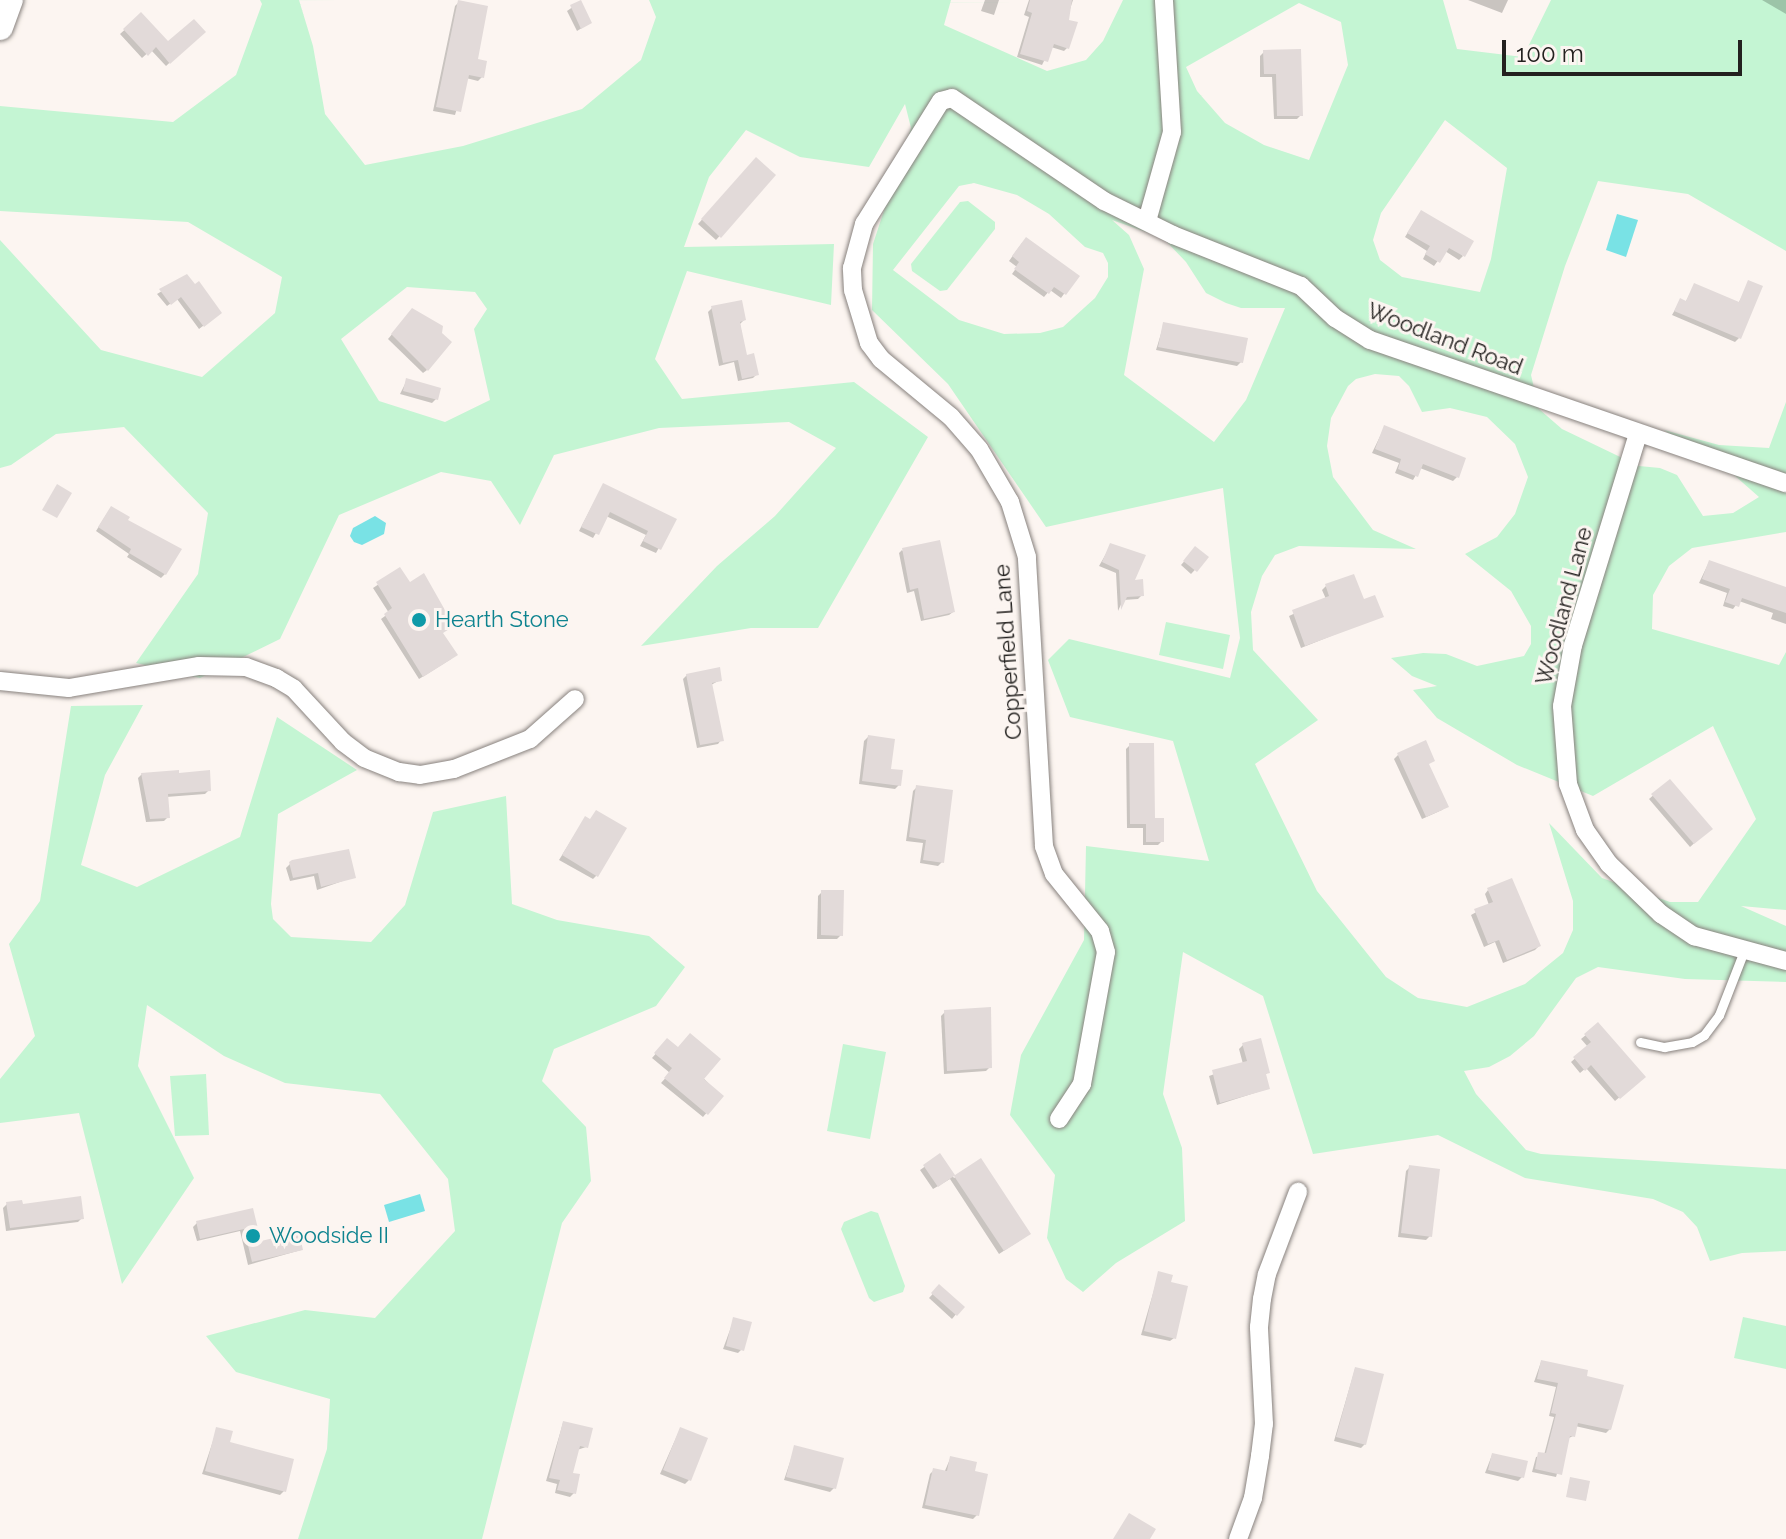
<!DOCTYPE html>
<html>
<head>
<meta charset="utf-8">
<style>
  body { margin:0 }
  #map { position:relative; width:1786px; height:1539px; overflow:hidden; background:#fcf5f1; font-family:Raleway,sans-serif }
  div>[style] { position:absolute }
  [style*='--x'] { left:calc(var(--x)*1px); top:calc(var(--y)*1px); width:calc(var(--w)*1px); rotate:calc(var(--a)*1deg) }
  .green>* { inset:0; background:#c4f5d3 }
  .water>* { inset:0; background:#79e2e5 }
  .shadow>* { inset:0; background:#0003 }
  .building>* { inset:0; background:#e2dad9 }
  .roads { filter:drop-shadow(0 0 2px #88827e) drop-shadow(0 0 2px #88827e) }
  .lane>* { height:9px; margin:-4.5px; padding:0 4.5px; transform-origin:4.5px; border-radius:4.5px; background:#fff }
  .street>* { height:18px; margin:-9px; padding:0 9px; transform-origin:9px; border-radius:9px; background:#fff }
  .secondary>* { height:26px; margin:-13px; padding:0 13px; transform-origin:13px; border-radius:13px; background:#fff }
  .dots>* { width:22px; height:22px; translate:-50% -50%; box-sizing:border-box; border:4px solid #fcf5f1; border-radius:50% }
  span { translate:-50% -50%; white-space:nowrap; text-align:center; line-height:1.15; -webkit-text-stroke:6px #fcf5f1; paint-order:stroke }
  .street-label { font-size:22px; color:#23211f }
  .culture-label { font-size:22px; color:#0d838f }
  .left { translate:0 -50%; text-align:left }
  .scale { position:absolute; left:1502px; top:40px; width:240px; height:36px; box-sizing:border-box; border:4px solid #23211f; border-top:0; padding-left:10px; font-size:24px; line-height:28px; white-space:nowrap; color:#23211f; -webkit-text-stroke:6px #fcf5f1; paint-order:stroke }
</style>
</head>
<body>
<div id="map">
  <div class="green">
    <i style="clip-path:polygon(evenodd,260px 0,299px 0,313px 46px,325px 114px,365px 165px,463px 146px,582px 109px,641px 60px,656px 17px,649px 0,951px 0,944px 25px,1047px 71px,1086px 60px,1103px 41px,1123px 0,1443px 0,1457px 49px,1523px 57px,1551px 0,1786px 0,1786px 251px,1688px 194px,1598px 181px,1565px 266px,1531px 375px,1539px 409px,1562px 429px,1639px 466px,1660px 468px,1677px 475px,1703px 516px,1733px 513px,1759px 497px,1734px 475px,1664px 430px,1719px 445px,1769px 448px,1786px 402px,1786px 532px,1692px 548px,1669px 566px,1653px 595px,1652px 629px,1779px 665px,1786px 652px,1786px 910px,1741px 906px,1786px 926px,1786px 982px,1685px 979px,1598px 967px,1576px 978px,1534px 1036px,1510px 1056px,1489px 1067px,1464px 1071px,1476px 1094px,1526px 1150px,1541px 1154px,1786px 1169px,1786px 1251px,1742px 1253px,1710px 1261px,1697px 1227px,1683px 1212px,1653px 1199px,1525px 1178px,1438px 1135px,1313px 1154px,1263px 996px,1183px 952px,1163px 1094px,1182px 1148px,1185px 1221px,1116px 1263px,1083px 1292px,1066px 1279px,1047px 1238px,1055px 1175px,1010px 1115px,1021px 1055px,1084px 940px,1086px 846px,1209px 861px,1173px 741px,1070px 717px,1048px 660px,1069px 639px,1230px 678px,1240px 638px,1223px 488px,1046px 527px,948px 384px,872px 310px,873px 244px,911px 128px,905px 104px,869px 167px,800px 157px,746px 130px,709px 177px,684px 247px,834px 244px,831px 305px,687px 271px,655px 359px,682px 399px,854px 382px,928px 437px,818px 628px,751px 628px,641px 646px,717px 566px,775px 516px,836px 448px,789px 422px,659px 428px,554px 455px,520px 525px,491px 481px,441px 472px,339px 515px,280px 639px,200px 678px,136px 663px,198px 574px,208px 513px,124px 427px,56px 434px,11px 465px,0 468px,0 240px,101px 350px,202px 377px,275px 313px,282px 277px,188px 222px,0 211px,0 106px,173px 122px,236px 75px,262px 4px,260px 0,1299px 3px,1341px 22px,1348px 65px,1309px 160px,1264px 145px,1225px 123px,1197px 91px,1186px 67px,1299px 3px,260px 0,1445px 120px,1507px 168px,1491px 259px,1480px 292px,1402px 277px,1380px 260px,1373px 240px,1381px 213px,1445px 120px,260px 0,974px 183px,1017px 195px,1049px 214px,1085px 247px,1103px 253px,1108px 263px,1108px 277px,1095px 298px,1063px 327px,1040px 333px,1004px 334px,959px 320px,893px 270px,959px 186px,974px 183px,260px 0,1112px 220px,1163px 238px,1186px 262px,1206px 293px,1226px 303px,1241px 308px,1285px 308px,1246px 400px,1214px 442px,1124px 375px,1144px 269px,1129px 235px,1112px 220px,260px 0,407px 287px,475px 292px,487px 309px,474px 329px,490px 400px,445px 422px,379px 401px,341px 339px,407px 287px,260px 0,1375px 374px,1399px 376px,1409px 386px,1422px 412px,1450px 408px,1487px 417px,1515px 444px,1528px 477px,1515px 514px,1497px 537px,1465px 554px,1511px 591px,1531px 626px,1531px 644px,1524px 656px,1477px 666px,1446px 654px,1423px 653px,1391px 658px,1412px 676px,1437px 686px,1413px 690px,1437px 718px,1517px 765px,1593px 796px,1713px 726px,1756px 819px,1698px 902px,1670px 902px,1602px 878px,1549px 823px,1573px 901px,1573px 930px,1563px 953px,1525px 984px,1467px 1007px,1418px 998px,1386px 977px,1317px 891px,1255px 764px,1318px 720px,1253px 650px,1251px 612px,1262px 576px,1275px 555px,1299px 546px,1416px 549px,1373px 530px,1333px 477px,1327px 446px,1331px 418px,1348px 386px,1356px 379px,1375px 374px)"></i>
    <i style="clip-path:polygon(968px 201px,995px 222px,995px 229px,947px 290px,940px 291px,912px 271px,911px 264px,960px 202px)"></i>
    <i style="clip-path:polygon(1166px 622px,1230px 635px,1223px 669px,1159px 655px)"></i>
    <i style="clip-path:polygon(143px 705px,105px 775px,81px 865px,137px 887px,240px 837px,277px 717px,357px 770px,278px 814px,271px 904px,273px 919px,291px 937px,371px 942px,405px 905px,433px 812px,506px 796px,512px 904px,557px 920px,649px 936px,685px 967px,656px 1006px,554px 1049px,542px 1081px,586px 1127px,591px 1181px,562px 1223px,482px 1539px,298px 1539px,327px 1449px,330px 1399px,236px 1372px,206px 1336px,305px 1310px,375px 1318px,455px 1231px,448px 1179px,380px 1094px,285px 1083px,224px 1056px,147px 1005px,138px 1066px,194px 1178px,122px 1284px,79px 1113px,0 1123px,0 1079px,35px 1036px,9px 944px,40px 901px,71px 706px)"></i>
    <i style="clip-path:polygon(843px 1044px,886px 1052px,870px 1139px,827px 1131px)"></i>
    <i style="clip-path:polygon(206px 1074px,209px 1135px,175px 1136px,170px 1076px)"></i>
    <i style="clip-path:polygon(871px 1211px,878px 1213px,905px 1286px,903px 1292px,874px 1302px,869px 1298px,841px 1229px,844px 1222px)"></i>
    <i style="clip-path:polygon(1743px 1317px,1786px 1326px,1786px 1369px,1734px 1358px)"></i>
  </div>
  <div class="water">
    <i style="clip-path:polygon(1617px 214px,1638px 220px,1626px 257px,1606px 250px)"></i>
    <i style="clip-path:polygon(375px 516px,386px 523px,384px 534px,362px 545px,354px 542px,350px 536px,353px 528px)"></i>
    <i style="clip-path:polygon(420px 1194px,425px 1211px,389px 1222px,384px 1205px)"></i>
  </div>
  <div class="shadow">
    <i style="clip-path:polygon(985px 0,999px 0,994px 15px,981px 11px)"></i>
    <i style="clip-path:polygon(1029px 0,1073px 0,1066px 21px,1068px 47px,1064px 51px,1051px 47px,1042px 65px,1017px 57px,1029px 17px,1024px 15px)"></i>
    <i style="clip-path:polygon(1468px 0,1508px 0,1502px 13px)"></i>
    <i style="clip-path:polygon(1762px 0,1786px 0,1786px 14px)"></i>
    <i style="clip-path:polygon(459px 2px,482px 77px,478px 81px,466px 78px,455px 115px,433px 111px,455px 6px)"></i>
    <i style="clip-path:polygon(580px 2px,590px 23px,577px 31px,567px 11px)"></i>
    <i style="clip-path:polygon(141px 15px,168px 44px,203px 32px,166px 66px,151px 50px,142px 58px,120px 34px)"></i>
    <i style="clip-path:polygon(1264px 52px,1301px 115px,1297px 119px,1274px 119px,1272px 77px,1260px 77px,1260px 56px)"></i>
    <i style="clip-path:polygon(756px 160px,774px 176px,716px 240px,698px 224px)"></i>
    <i style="clip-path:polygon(1418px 216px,1463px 256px,1459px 260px,1445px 251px,1434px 266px,1423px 259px,1427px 251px,1405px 237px)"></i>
    <i style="clip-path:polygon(1022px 243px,1077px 276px,1061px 298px,1050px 290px,1044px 297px,1012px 274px,1017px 267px,1009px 261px)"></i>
    <i style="clip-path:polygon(187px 276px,216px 316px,199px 329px,177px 299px,167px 306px,157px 294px)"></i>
    <i style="clip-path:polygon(1749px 283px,1739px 338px,1735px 342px,1672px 315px,1680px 301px,1685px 303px,1694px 286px,1738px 304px)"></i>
    <i style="clip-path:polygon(712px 308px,744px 320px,740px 324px,746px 357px,757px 374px,753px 378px,738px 381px,734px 362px,719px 366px,708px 312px)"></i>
    <i style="clip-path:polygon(408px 315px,427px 370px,423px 373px,388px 339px)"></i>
    <i style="clip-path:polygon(1164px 324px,1241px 362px,1237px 366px,1156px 350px)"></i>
    <i style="clip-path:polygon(407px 380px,436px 399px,432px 403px,400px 394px)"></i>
    <i style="clip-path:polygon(1384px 428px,1457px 477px,1453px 481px,1420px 468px,1413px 480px,1395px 473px,1399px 463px,1372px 453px)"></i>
    <i style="clip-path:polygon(603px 485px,674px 520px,656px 553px,640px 546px,646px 535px,606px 516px,593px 538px,579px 531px)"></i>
    <i style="clip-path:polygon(108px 512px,125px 521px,165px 574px,161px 578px,127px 557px,129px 554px,96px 531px)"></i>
    <i style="clip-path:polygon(1111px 545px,1142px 595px,1138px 599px,1123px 600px,1118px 611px,1116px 573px,1099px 566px)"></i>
    <i style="clip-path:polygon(1195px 549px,1206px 558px,1191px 574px,1181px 565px)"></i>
    <i style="clip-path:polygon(902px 550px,953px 612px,949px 615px,921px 621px,914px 591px,907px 593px,899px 553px)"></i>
    <i style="clip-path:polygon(1709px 562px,1786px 589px,1786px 624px,1771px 619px,1773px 613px,1739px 601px,1733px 609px,1723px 606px,1727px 593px,1699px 583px)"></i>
    <i style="clip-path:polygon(400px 570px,441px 633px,451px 659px,419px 679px,381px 619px,389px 613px,373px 588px)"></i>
    <i style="clip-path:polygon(1326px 586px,1363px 602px,1381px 616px,1301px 648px,1289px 616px,1326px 599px,1322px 590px)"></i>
    <i style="clip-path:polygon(687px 675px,720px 680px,711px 685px,721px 740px,718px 744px,697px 748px,683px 679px)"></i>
    <i style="clip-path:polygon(868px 737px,899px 785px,895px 789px,859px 784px,864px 741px)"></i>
    <i style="clip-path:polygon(1130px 745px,1162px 841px,1158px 845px,1143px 845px,1143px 828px,1127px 828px,1126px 749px)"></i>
    <i style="clip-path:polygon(1398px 755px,1427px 765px,1446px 806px,1442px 810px,1422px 819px,1394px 759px)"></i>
    <i style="clip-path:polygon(142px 774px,177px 775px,209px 790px,205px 794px,166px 797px,168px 817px,164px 821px,146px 822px,138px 778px)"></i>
    <i style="clip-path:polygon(1670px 781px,1710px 829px,1690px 847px,1649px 799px)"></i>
    <i style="clip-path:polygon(917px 787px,942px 862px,938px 866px,920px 863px,923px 843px,906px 841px,913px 791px)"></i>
    <i style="clip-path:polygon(585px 818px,597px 875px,593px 879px,559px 860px)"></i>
    <i style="clip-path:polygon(290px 864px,354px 877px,317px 890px,314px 876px,290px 881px,286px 868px)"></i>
    <i style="clip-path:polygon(1488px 890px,1539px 946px,1535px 950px,1503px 963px,1495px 942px,1484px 947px,1471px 915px,1489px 905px,1485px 894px)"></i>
    <i style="clip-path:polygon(822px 892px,841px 935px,837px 939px,817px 939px,818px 896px)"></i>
    <i style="clip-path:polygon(945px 1012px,990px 1067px,986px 1071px,944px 1074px,941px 1016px)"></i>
    <i style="clip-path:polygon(1598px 1025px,1643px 1077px,1615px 1101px,1586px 1068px,1580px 1073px,1571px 1062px,1588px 1047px,1581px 1039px)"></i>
    <i style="clip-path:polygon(667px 1041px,721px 1096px,703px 1117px,661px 1083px,670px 1073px,652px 1058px)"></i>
    <i style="clip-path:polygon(1243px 1045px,1268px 1072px,1264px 1076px,1267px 1089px,1217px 1105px,1209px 1076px,1243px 1064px,1239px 1049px)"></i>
    <i style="clip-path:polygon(940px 1156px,954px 1178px,981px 1160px,1025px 1237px,999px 1254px,950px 1179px,933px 1189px,920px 1170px)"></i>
    <i style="clip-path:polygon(1410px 1167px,1430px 1236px,1426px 1240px,1398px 1237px,1406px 1171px)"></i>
    <i style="clip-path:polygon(7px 1204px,82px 1218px,78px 1222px,6px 1231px,3px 1208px)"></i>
    <i style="clip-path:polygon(252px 1211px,259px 1244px,301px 1250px,248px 1265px,240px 1231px,197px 1241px,193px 1227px,197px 1223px)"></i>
    <i style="clip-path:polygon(1159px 1273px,1174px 1338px,1170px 1341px,1141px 1335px)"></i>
    <i style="clip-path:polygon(939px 1287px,962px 1307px,952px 1319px,929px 1298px)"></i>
    <i style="clip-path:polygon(734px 1319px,742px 1349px,738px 1353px,723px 1349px)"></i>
    <i style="clip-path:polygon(1541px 1362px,1584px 1377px,1610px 1429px,1606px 1433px,1575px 1426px,1573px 1436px,1567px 1439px,1556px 1477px,1532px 1472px,1536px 1457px,1544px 1455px,1554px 1417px,1549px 1416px,1556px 1387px,1534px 1382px)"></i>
    <i style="clip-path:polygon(1355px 1369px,1365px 1444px,1361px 1448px,1334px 1441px)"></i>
    <i style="clip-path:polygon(563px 1423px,586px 1447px,577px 1450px,571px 1474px,574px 1493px,570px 1497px,555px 1493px,557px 1484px,546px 1481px)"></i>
    <i style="clip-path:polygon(217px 1429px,228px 1443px,284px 1491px,280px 1495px,202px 1474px)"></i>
    <i style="clip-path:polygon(680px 1429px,689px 1480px,685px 1484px,660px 1474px)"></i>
    <i style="clip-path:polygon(795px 1447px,834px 1488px,830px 1492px,784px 1480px)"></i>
    <i style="clip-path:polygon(1492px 1455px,1522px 1477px,1518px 1481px,1485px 1473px)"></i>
    <i style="clip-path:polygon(950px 1459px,977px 1515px,973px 1519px,922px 1508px,930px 1474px,934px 1470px,944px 1473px)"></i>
  </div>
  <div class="building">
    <i style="clip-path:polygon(458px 0,488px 6px,478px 59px,487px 61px,484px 78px,469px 75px,461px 112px,436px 107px)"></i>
    <i style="clip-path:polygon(581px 0,592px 23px,581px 29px,570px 5px)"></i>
    <i style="clip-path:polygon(1030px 0,1072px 0,1069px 20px,1078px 22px,1069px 49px,1054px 44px,1048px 62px,1020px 54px,1032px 13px,1027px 11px)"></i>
    <i style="clip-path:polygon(141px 12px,168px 41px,194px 19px,206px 32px,170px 64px,156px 47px,148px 56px,123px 29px)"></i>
    <i style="clip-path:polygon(1301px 49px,1303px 116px,1277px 116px,1276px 74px,1264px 74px,1263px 50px)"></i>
    <i style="clip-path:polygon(756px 157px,776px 175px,721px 238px,701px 219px)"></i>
    <i style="clip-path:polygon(1421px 210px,1474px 241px,1465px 257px,1449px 248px,1440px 263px,1425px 254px,1430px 246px,1407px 233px)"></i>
    <i style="clip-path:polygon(1026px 237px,1080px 276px,1066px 295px,1054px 287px,1049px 294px,1014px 269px,1019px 262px,1012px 256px)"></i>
    <i style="clip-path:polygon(187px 274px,195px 284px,199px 281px,222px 313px,204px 327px,181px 297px,171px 305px,159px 289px)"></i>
    <i style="clip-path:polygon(1748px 280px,1763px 286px,1741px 339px,1674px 311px,1680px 298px,1686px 301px,1694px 283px,1739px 302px)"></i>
    <i style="clip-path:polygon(742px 300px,746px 320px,740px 322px,747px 355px,754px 353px,759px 375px,742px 379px,738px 360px,723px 363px,711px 306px)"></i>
    <i style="clip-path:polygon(412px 308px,443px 326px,442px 333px,452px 342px,428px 371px,391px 334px)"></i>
    <i style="clip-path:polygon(1163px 322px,1248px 338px,1243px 363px,1158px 347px)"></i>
    <i style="clip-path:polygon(406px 378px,441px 388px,438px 400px,403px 391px)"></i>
    <i style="clip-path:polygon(1384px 425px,1466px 458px,1459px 478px,1423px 464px,1418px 477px,1398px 469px,1401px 459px,1375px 449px)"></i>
    <i style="clip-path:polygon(603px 483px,677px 519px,661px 550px,643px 541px,648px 531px,610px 512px,599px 535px,581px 527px)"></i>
    <i style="clip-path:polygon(57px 484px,72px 493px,57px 518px,42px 510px)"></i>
    <i style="clip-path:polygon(111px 506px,130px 517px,128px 520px,182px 549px,166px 575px,129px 553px,131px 549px,98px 527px)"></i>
    <i style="clip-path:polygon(940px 540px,955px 612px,924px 619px,918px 588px,910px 590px,902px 548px)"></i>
    <i style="clip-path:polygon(1110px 543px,1146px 555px,1135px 580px,1143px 579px,1144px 596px,1127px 597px,1121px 610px,1119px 570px,1102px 562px)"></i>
    <i style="clip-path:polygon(1195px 546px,1209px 557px,1197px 572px,1183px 561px)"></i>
    <i style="clip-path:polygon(1709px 560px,1786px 587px,1786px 613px,1742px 598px,1739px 607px,1725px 602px,1730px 589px,1702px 579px)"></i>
    <i style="clip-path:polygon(400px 567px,410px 582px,424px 573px,454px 626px,443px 633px,458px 655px,423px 677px,384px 614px,392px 608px,376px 582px)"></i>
    <i style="clip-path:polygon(1354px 574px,1364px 599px,1375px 595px,1384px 617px,1305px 646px,1292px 610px,1329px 596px,1325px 584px)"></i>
    <i style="clip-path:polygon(720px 667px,722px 681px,712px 683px,724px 741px,700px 745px,686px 674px)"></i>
    <i style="clip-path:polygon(868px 735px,895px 739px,891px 769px,903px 770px,901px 786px,862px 781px)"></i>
    <i style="clip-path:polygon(1426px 740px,1435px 761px,1429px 764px,1449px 807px,1426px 817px,1397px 753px)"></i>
    <i style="clip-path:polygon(1129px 743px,1154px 743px,1155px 818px,1164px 818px,1164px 842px,1146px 842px,1146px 824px,1130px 824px)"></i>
    <i style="clip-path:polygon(179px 770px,179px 773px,210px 770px,211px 791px,168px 794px,170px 818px,150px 819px,141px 773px)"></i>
    <i style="clip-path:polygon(1670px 779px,1713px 829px,1694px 844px,1651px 794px)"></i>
    <i style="clip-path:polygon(916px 785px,953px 790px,944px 863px,923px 860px,926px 840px,909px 837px)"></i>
    <i style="clip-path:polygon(596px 810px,627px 828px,598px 877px,562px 855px,585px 816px,590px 819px)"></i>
    <i style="clip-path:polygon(349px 849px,356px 878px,321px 887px,318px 873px,293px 878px,289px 862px,292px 860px)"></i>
    <i style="clip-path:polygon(1512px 878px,1541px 946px,1507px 960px,1499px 940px,1488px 944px,1474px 909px,1493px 902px,1487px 888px)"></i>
    <i style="clip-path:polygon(821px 890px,844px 890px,843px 936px,821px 935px)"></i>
    <i style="clip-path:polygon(991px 1007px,992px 1068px,947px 1071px,944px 1010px)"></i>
    <i style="clip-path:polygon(1598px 1022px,1646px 1077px,1620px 1099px,1591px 1065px,1585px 1071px,1573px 1057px,1591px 1042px,1584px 1034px)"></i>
    <i style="clip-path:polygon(690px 1033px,721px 1059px,704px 1079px,724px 1096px,708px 1115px,664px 1078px,672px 1068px,654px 1053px,667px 1038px,678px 1047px)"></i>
    <i style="clip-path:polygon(1261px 1038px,1270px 1073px,1266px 1074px,1270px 1089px,1220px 1103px,1212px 1070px,1247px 1061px,1242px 1043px)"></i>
    <i style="clip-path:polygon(940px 1153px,955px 1175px,981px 1158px,1031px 1234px,1004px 1251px,954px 1176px,938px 1187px,923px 1165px)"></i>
    <i style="clip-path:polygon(1409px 1165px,1440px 1169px,1432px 1237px,1401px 1233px)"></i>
    <i style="clip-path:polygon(81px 1196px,84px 1219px,10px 1228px,6px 1202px,22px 1200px,23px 1204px)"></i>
    <i style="clip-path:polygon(253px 1208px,261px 1241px,299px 1232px,303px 1250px,252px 1262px,244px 1229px,200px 1239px,196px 1221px)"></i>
    <i style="clip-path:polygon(1158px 1271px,1173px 1275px,1171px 1282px,1188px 1286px,1176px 1339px,1144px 1331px)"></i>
    <i style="clip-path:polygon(939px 1284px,965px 1307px,957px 1316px,931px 1293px)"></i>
    <i style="clip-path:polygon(733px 1317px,752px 1322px,744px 1351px,726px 1346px)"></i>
    <i style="clip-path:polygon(1541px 1360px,1588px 1370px,1587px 1376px,1624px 1385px,1611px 1430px,1578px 1423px,1575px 1437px,1570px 1436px,1562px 1475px,1535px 1469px,1538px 1452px,1546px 1453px,1556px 1414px,1551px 1413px,1558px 1383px,1537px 1379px)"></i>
    <i style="clip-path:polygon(1355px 1367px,1384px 1374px,1366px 1445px,1336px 1437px)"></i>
    <i style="clip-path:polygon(563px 1421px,593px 1428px,588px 1448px,580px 1446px,573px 1473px,580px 1474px,576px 1494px,557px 1490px,560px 1480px,549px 1478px)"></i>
    <i style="clip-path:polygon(216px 1427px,233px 1431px,230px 1442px,294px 1459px,286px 1492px,205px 1471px)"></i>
    <i style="clip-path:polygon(680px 1427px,708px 1438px,691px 1481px,663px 1470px)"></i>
    <i style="clip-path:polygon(794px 1445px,844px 1458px,836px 1489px,786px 1477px)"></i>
    <i style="clip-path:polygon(1492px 1453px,1528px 1461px,1524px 1478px,1488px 1470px)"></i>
    <i style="clip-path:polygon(950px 1456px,977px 1462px,975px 1471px,988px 1474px,979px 1516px,925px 1505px,933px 1468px,947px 1471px)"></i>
    <i style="clip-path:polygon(1570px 1477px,1590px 1481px,1586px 1501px,1566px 1497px)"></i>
    <i style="clip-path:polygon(1129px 1513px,1156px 1529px,1150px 1539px,1113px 1539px)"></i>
  </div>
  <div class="roads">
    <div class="lane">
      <i style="--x:1640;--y:1042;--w:25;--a:12"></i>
      <i style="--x:1664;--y:1047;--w:28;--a:-10"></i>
      <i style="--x:1692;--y:1042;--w:14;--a:-30"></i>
      <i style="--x:1704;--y:1035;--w:25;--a:-53"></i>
      <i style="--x:1719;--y:1015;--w:69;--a:-68.7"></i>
    </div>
    <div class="street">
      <i style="--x:1147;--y:221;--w:92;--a:-74.3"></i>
      <i style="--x:1172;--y:132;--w:132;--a:-93.5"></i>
      <i style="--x:1638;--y:434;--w:221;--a:107.1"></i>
      <i style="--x:1573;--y:645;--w:62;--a:100.2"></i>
      <i style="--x:1562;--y:706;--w:78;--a:85.6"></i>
      <i style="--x:1568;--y:784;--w:49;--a:69.7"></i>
      <i style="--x:1585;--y:830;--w:42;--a:54.8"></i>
      <i style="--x:1609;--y:864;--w:72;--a:43.9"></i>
      <i style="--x:1661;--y:914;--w:40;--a:34"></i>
      <i style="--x:1694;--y:936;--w:95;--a:15.2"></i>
      <i style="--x:0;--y:681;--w:69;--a:5.8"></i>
      <i style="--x:69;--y:688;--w:132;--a:-9.6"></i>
      <i style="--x:199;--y:666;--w:47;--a:1.2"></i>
      <i style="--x:246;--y:667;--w:32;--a:20"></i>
      <i style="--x:276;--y:678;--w:21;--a:31"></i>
      <i style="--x:294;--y:689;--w:72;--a:47.2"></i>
      <i style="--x:343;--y:742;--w:26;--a:37"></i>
      <i style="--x:364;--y:758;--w:38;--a:22"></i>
      <i style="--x:399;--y:772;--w:21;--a:8"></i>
      <i style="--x:420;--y:775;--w:35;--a:-10"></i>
      <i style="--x:454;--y:769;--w:82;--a:-21.5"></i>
      <i style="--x:530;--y:739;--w:60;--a:-41.6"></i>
      <i style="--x:1059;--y:1119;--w:42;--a:-56.7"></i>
      <i style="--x:1082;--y:1084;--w:134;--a:-79.7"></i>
      <i style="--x:1106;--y:952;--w:22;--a:-106"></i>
      <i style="--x:1100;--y:931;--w:73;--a:-128.9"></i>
      <i style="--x:1054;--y:874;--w:30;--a:-110"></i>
      <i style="--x:1044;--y:846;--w:289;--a:-93.4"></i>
      <i style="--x:1027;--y:557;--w:58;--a:-107.2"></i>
      <i style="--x:1010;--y:502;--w:61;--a:-120.3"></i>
      <i style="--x:979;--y:449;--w:43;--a:-131.2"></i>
      <i style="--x:951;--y:417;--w:91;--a:-140.4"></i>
      <i style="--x:881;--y:359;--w:20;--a:-127"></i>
      <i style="--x:869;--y:343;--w:55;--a:-106.8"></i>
      <i style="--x:853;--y:290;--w:22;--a:-93"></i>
      <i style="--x:852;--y:268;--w:46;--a:-74.7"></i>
      <i style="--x:864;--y:224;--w:145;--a:-58"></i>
      <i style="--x:941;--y:101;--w:11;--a:-15"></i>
      <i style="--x:952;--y:98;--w:184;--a:34.1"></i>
      <i style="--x:1104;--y:201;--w:77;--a:26.2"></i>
      <i style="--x:1173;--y:235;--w:138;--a:21.7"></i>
      <i style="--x:1301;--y:286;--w:47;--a:43.3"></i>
      <i style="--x:1335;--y:318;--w:41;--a:32.2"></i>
      <i style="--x:1370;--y:340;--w:440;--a:19"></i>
      <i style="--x:1238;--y:1539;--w:44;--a:-69.9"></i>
      <i style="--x:1253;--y:1498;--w:43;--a:-80.5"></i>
      <i style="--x:1260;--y:1456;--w:32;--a:-83"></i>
      <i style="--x:1264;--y:1424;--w:97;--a:-93"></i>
      <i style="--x:1259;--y:1327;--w:28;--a:-84"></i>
      <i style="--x:1262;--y:1299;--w:25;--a:-79"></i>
      <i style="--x:1267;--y:1274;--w:88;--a:-69.3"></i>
    </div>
    <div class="secondary">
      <i style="--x:0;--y:27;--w:29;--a:-70"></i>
    </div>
  </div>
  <div class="dots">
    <i style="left:419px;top:620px;background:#0f9aa8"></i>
    <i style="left:253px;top:1236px;background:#0f9aa8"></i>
  </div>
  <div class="street-label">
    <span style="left:1445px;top:339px;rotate:21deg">Woodland Road</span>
    <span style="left:1564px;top:606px;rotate:-75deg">Woodland Lane</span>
    <span style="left:1008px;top:652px;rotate:-94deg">Copperfield Lane</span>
  </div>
  <div class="culture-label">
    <span class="left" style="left:435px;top:620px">Hearth Stone</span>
    <span class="left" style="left:269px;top:1236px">Woodside II</span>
  </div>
  <div class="scale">100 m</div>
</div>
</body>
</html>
